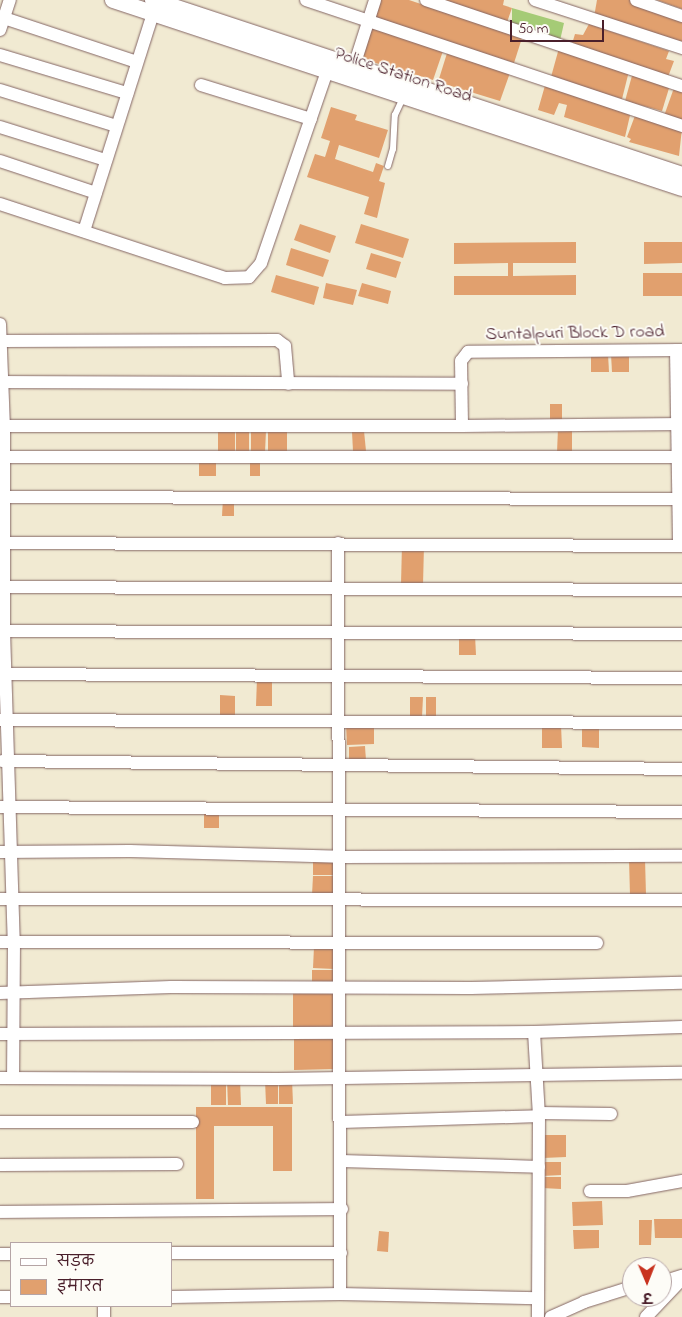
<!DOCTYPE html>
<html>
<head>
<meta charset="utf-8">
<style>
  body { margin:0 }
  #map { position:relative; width:682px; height:1317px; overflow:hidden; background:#f1ead2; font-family:"Indie Flower","Playpen Sans Deva",sans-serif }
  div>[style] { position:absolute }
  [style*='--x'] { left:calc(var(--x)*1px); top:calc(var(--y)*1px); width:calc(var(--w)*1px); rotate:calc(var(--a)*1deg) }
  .green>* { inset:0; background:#a5cb76 }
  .building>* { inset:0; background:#e1a06e }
  .roads { filter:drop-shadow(0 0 1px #846665) drop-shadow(0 0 1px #846665) }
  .service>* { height:6px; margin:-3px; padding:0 3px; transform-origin:3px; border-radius:3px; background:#fff }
  .minor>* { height:12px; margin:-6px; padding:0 6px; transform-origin:6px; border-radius:6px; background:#fff }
  .tertiary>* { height:16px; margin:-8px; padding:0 8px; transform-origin:8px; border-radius:8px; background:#fff }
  span { translate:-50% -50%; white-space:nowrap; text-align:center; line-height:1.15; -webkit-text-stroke:4px #fdfcf7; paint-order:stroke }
  .street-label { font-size:18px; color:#4a1f2b }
  .legend { position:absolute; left:10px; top:1242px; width:162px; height:65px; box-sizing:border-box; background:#fdfcf7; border:1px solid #b5a4a5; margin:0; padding:6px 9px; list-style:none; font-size:15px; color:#4a1f2b }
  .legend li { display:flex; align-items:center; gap:10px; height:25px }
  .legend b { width:25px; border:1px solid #b5a4a5 }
  .north { position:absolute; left:622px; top:1257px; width:50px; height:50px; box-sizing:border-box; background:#fdfcf7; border:1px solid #b5a4a5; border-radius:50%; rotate:179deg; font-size:14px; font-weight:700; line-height:20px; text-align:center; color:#4a1f2b }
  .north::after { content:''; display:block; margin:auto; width:18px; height:22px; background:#c8321e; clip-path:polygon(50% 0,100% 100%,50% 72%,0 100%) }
  .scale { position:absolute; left:510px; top:20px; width:94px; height:22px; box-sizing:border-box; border:2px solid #4a1f2b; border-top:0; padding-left:6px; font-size:15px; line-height:18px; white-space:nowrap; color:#4a1f2b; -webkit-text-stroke:4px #fdfcf7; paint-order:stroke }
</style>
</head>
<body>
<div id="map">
  <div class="green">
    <i style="clip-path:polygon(512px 8px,564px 23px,559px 45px,512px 29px)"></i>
  </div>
  <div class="building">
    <i style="clip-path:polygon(380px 0,409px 0,522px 38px,514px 63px,374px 18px)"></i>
    <i style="clip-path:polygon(433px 0,504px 0,503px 5px,512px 8px,506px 25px)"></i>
    <i style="clip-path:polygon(597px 0,631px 0,682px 18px,682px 42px,594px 17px)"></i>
    <i style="clip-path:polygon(657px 0,682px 0,682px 9px)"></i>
    <i style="clip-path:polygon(589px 24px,669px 51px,666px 59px,674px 61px,668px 77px,571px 47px,575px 34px,583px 35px)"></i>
    <i style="clip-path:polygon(371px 27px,444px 48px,433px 80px,359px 58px)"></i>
    <i style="clip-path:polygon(559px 48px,629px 71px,622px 99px,551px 77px)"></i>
    <i style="clip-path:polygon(448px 50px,511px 70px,500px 101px,438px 82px)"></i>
    <i style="clip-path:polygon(633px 72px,670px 85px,662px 111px,625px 101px)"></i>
    <i style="clip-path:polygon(546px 82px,631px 111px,625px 137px,564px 117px,567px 105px,559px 103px,554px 115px,538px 110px)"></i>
    <i style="clip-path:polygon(675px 85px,682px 88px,682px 121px,664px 116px)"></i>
    <i style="clip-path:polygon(331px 107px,357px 115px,355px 120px,388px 130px,379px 158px,339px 145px,335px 159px,373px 172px,376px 163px,384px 166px,379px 181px,385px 183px,377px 218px,364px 214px,369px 197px,307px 177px,315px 154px,325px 157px,330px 141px,321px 138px)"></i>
    <i style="clip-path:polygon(636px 113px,682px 128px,679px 156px,629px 142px,631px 139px,627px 137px)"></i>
    <i style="clip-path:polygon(300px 224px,336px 236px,330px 253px,294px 240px)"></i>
    <i style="clip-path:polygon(361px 224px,409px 239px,403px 258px,355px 243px)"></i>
    <i style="clip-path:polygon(576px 242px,576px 263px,513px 263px,513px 276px,576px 275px,576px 295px,454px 295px,454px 276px,508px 276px,508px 263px,454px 264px,454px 243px)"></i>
    <i style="clip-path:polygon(644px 242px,682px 242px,682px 263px,644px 264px)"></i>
    <i style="clip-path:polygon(291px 248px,329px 260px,323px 277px,286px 265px)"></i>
    <i style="clip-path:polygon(371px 253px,401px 262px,396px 278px,366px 269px)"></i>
    <i style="clip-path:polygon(643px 273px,682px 273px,682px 296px,643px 296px)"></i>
    <i style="clip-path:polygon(276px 275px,319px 287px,314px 305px,271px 292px)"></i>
    <i style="clip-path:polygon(326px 283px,357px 290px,353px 305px,323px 298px)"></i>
    <i style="clip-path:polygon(362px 283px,391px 291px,388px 304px,358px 296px)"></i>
    <i style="clip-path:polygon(591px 354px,608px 354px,609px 372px,591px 372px)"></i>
    <i style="clip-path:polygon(611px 354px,629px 354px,629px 372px,612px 372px)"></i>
    <i style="clip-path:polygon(550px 404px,562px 404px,562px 423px,550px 423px)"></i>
    <i style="clip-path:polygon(558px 428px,572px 428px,572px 453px,557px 453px)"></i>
    <i style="clip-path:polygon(218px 429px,235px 429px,235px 453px,218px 453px)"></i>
    <i style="clip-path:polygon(236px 429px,249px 429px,249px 453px,236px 454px)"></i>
    <i style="clip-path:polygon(251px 430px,266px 430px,265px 453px,251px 453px)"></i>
    <i style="clip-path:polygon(268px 430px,287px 430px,287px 452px,268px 452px)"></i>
    <i style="clip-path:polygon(364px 431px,366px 451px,353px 451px,352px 432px)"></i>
    <i style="clip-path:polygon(199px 457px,216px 458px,216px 476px,199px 476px)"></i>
    <i style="clip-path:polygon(250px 460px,260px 460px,260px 476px,250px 476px)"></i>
    <i style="clip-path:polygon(223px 498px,234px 498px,234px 516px,222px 516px)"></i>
    <i style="clip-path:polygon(402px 545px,424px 545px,423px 585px,401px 584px)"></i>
    <i style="clip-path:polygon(475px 635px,476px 655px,459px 655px,459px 636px)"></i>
    <i style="clip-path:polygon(257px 678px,272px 678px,272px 706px,256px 706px)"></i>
    <i style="clip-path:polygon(220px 695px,235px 696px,235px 718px,220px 718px)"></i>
    <i style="clip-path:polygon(410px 697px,423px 697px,422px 717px,410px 716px)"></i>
    <i style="clip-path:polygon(426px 697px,436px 697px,436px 716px,426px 716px)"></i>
    <i style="clip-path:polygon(346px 724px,374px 724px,374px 744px,347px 745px)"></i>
    <i style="clip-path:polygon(561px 725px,562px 748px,542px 748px,542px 726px)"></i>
    <i style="clip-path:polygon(582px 726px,599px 726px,599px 748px,582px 747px)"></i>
    <i style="clip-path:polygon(365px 746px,366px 761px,349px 762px,349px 747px)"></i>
    <i style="clip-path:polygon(204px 810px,219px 810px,219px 828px,204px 828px)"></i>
    <i style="clip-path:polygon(313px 857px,335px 857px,335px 875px,313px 875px)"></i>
    <i style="clip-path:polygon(629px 859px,645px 859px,646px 895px,630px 895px)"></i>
    <i style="clip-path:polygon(313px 876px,335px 876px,334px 896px,312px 895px)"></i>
    <i style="clip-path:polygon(314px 947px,334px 948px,334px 969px,313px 968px)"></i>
    <i style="clip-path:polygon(312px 970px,334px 970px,334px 984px,312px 984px)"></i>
    <i style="clip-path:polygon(293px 993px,334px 993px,335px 1028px,293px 1028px)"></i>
    <i style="clip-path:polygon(294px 1035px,336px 1035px,334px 1069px,294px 1070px)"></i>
    <i style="clip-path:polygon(211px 1079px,226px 1079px,226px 1105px,211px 1105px)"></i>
    <i style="clip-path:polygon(227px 1079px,240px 1079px,241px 1105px,228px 1105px)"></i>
    <i style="clip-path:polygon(292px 1079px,293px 1104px,279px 1104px,279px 1080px)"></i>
    <i style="clip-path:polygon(265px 1080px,278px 1080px,278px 1104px,266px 1104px)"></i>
    <i style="clip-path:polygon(196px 1107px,292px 1107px,292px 1171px,273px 1171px,273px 1126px,214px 1126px,214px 1199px,196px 1199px)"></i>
    <i style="clip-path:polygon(543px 1135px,566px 1135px,566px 1157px,543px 1158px)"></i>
    <i style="clip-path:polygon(542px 1162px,561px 1162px,561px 1175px,542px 1176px)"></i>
    <i style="clip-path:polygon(542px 1177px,561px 1177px,561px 1189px,542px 1188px)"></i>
    <i style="clip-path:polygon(602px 1201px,603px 1225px,573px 1226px,572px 1202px)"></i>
    <i style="clip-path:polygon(654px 1219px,682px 1219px,682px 1238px,655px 1238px)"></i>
    <i style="clip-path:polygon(639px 1220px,652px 1220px,651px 1245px,639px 1245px)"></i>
    <i style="clip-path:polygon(573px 1230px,599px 1230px,599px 1248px,574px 1249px)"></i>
    <i style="clip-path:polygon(379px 1231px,389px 1232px,388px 1252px,377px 1251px)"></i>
  </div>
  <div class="roads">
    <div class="service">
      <i style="--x:388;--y:166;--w:18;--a:-74"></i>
      <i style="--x:393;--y:149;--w:34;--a:-87"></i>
      <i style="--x:395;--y:115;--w:19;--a:-65"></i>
    </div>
    <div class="minor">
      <i style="--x:306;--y:0;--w:397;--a:18.5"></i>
      <i style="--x:426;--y:0;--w:270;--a:18.6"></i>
      <i style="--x:535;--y:0;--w:155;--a:18.1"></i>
      <i style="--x:636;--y:0;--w:49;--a:19.2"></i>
      <i style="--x:4;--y:18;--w:140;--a:18.3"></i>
      <i style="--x:0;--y:30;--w:32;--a:-72"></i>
      <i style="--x:0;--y:55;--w:133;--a:16.7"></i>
      <i style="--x:354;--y:66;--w:69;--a:-72.3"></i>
      <i style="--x:201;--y:85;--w:115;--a:17.2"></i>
      <i style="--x:0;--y:90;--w:121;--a:17.2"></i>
      <i style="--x:0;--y:127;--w:110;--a:17.4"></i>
      <i style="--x:0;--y:161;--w:101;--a:18.4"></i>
      <i style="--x:0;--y:204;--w:237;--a:18.2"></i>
      <i style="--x:225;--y:278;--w:24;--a:-2"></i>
      <i style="--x:249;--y:277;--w:18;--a:-49"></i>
      <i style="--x:261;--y:263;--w:203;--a:-71"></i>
      <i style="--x:84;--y:231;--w:229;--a:-72.4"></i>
      <i style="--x:0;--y:324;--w:102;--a:87.8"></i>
      <i style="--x:4;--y:426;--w:205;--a:90"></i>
      <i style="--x:4;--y:631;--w:310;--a:88.2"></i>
      <i style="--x:14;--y:941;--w:137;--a:90.4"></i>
      <i style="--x:0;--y:341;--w:277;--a:-0.2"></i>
      <i style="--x:277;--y:340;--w:10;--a:37"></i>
      <i style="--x:285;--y:346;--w:38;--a:85"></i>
      <i style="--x:676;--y:350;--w:196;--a:89.1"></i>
      <i style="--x:682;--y:350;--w:214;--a:179.5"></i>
      <i style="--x:468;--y:352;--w:11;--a:128"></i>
      <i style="--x:461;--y:361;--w:65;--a:89.1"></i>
      <i style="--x:462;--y:426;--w:220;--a:-0.5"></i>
      <i style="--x:0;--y:382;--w:462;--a:0.2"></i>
      <i style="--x:0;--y:426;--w:462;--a:0"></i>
      <i style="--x:0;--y:457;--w:682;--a:0"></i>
      <i style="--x:0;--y:497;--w:682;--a:0.17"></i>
      <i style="--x:0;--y:543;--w:682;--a:0.25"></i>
      <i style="--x:338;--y:543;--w:751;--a:89.85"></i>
      <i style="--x:0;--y:587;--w:682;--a:0.25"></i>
      <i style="--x:0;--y:631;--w:682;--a:0.25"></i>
      <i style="--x:0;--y:674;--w:682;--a:0.34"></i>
      <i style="--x:0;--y:720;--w:682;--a:0.25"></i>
      <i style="--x:2;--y:761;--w:680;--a:0.67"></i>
      <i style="--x:0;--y:807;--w:682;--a:0.42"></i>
      <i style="--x:0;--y:852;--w:130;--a:-0.4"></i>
      <i style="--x:130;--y:851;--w:210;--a:1.6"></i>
      <i style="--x:340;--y:857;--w:342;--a:-0.2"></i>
      <i style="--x:0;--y:899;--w:682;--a:0.08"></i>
      <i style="--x:0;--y:942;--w:597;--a:0.1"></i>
      <i style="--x:0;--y:993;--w:171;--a:-2"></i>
      <i style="--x:171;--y:987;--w:300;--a:0.2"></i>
      <i style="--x:471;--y:988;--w:211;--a:-1.4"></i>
      <i style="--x:534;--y:1032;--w:84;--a:86.6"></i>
      <i style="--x:539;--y:1116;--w:201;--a:90.3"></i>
      <i style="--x:0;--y:1034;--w:534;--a:-0.21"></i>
      <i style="--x:534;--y:1032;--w:148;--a:-1.9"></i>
      <i style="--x:0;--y:1078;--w:278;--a:0.2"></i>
      <i style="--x:278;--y:1079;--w:404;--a:-0.9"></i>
      <i style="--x:539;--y:1113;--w:72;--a:0.8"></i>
      <i style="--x:0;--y:1122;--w:193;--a:0"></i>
      <i style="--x:341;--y:1122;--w:198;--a:-1.7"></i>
      <i style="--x:341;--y:1161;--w:198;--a:1.7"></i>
      <i style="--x:0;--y:1165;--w:177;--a:-0.3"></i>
      <i style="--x:590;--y:1191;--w:37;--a:0"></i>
      <i style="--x:627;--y:1191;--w:56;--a:-10.3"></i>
      <i style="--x:0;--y:1212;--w:342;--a:-0.5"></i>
      <i style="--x:171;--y:1253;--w:170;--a:0"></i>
      <i style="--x:0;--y:1254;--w:11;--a:0"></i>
      <i style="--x:662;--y:1282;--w:21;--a:-17"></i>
      <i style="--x:0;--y:1297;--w:11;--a:0"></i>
      <i style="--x:171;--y:1297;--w:169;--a:-1"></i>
      <i style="--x:340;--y:1294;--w:198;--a:1.2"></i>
      <i style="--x:104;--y:1317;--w:11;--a:-90"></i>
      <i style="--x:551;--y:1317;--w:36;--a:-24"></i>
      <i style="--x:584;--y:1302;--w:50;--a:-17.4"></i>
      <i style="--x:646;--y:1317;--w:52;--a:-46.5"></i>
    </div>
    <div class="tertiary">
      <i style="--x:113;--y:0;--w:599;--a:18.28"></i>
      <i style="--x:153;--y:0;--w:557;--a:18.3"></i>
    </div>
  </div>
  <div class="street-label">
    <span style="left:403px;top:76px;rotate:18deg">Police Station Road</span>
    <span style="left:575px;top:334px;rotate:-1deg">Suntalpuri Block D road</span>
  </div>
  <ul class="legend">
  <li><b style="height:6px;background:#fff"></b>सड़क</li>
  <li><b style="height:14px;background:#e1a06e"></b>इमारत</li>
  </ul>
  <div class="north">उ</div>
  <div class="scale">50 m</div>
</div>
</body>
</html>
